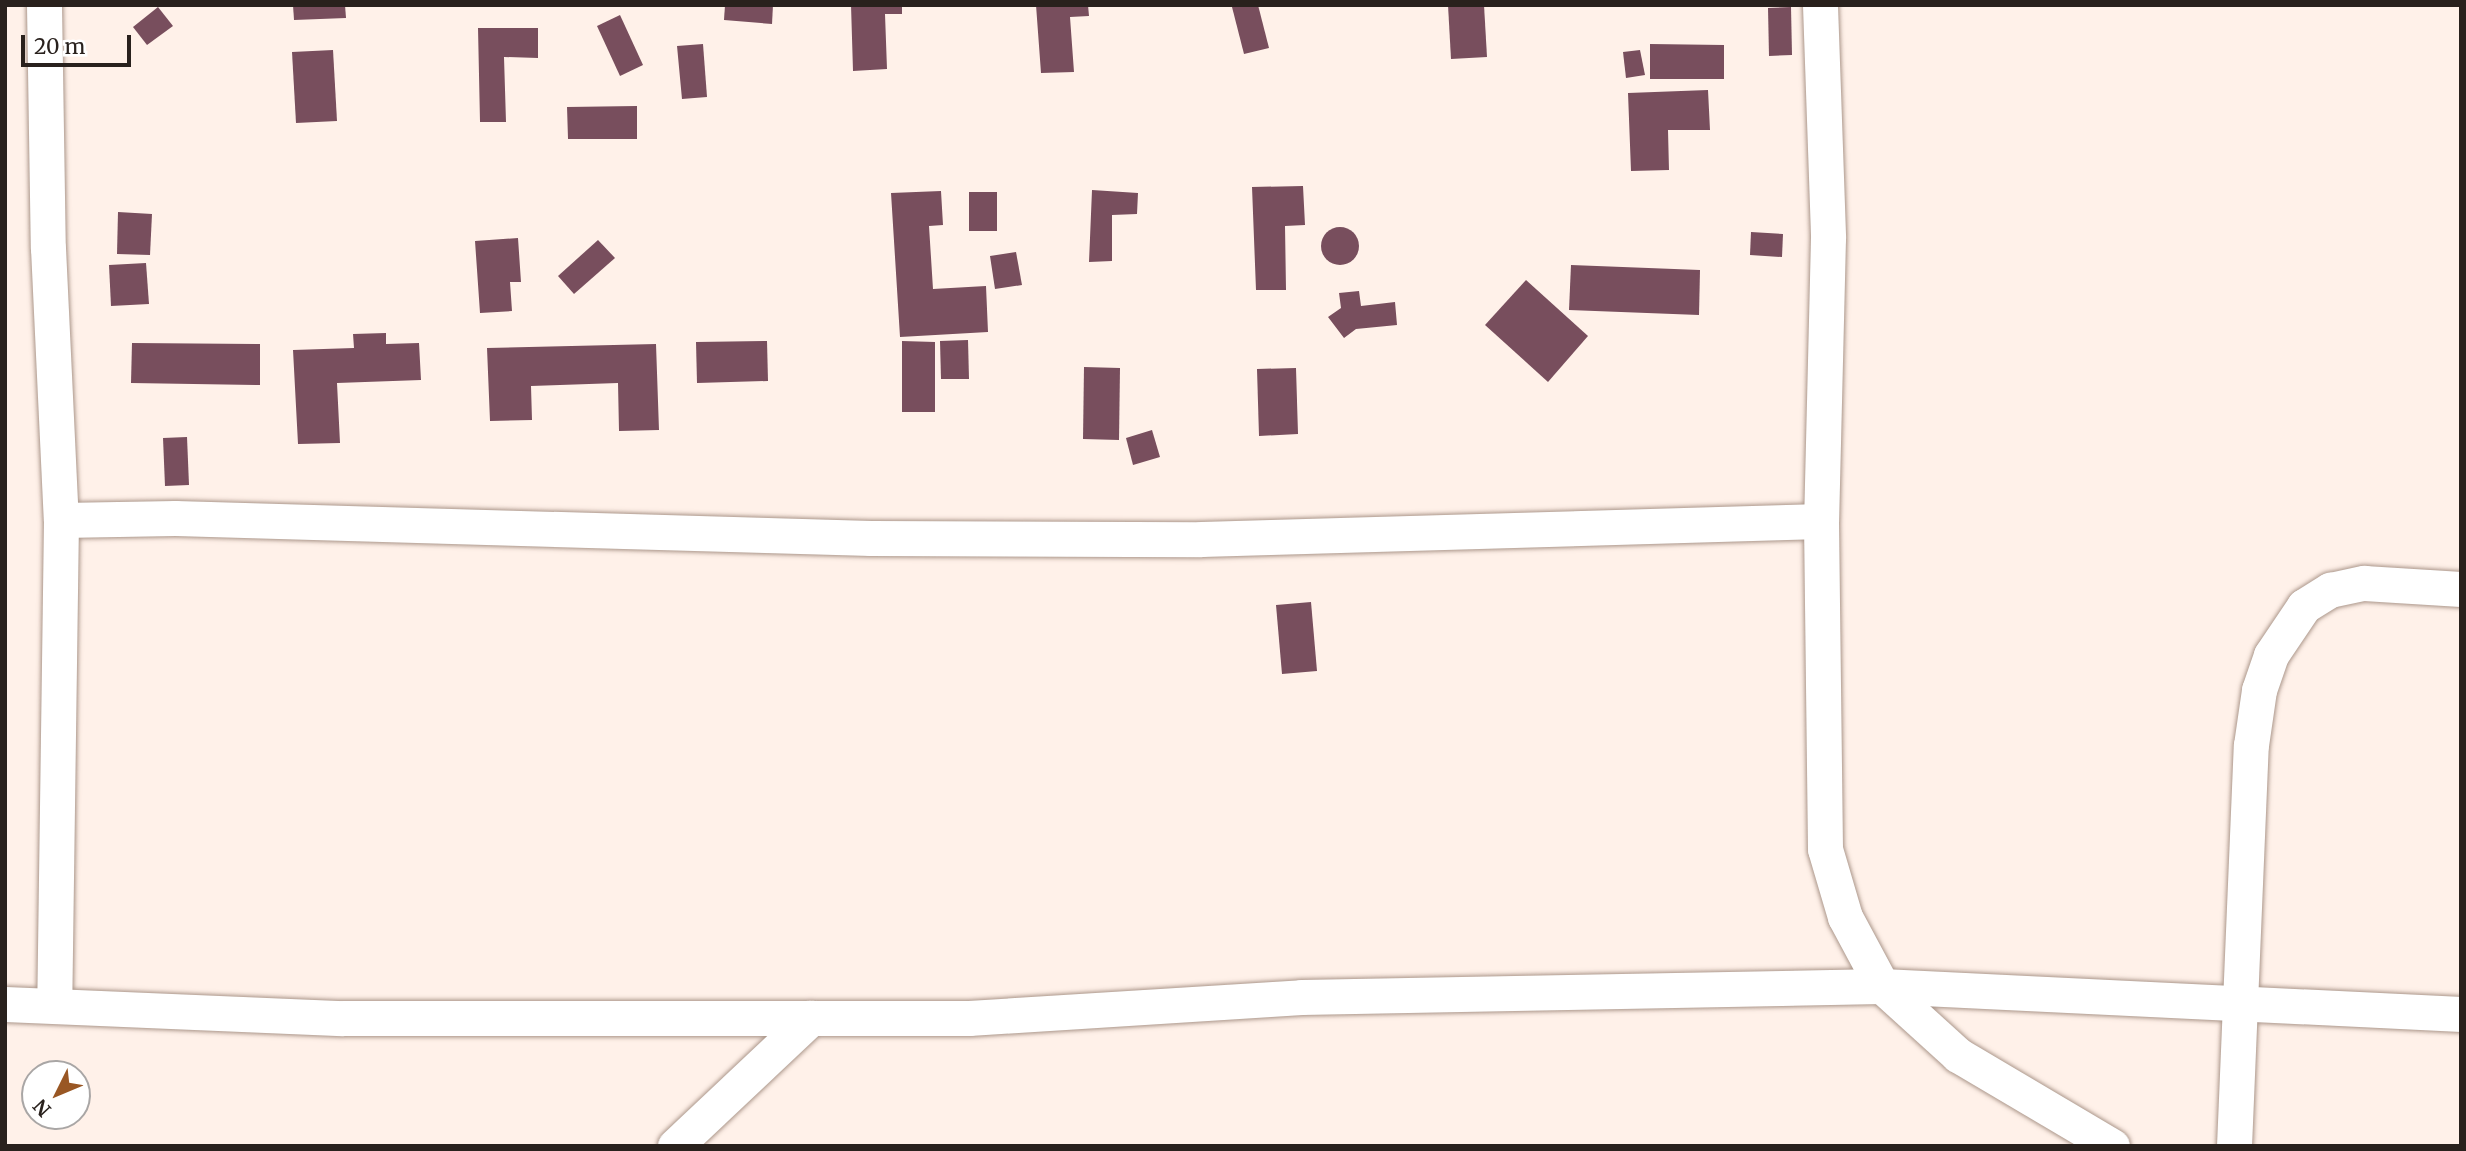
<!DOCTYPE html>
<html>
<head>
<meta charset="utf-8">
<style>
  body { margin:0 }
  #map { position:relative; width:2466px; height:1151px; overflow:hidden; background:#fff1e9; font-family:Merriweather,serif }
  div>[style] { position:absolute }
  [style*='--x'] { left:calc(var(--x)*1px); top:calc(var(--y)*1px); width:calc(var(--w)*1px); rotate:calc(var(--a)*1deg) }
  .building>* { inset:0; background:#784e5d }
  .round { border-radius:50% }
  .roads { filter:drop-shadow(0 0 2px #ac978b) drop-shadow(0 0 2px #ac978b) }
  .street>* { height:35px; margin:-17.5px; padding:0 17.5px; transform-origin:17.5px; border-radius:17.5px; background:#fff }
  span { translate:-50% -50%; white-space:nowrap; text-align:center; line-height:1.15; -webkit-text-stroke:7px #fff; paint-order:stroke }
  .frame { position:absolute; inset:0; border:7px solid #29211d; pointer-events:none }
  .north { position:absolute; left:21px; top:1060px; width:70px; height:70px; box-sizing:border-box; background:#fff; border:2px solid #a9a6a5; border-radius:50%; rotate:227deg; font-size:19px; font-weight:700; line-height:28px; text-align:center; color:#29211d }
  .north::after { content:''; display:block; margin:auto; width:24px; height:32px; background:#995724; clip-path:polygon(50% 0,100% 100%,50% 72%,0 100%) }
  .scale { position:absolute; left:21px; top:35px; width:110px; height:32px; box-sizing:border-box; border:4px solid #29211d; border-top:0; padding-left:9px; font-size:21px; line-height:24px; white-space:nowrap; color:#29211d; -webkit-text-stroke:5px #fff; paint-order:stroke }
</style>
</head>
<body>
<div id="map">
  <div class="building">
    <i style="clip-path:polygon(293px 5px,345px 5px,346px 18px,294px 20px)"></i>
    <i style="clip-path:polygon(725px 5px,773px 5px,772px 24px,724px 20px)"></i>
    <i style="clip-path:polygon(851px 5px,902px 5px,902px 14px,885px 14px,887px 69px,853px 71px)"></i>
    <i style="clip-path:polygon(1036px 5px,1088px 5px,1089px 16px,1070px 17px,1074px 72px,1041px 73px)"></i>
    <i style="clip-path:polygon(1258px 5px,1269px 48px,1244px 54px,1232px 7px)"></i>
    <i style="clip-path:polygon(1448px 5px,1484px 5px,1487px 57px,1451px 59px)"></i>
    <i style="clip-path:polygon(158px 7px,173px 26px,147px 45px,133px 27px)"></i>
    <i style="clip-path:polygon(1791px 7px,1792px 55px,1769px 56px,1768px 8px)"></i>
    <i style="clip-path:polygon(620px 15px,643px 65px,620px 76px,597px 26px)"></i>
    <i style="clip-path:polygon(478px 28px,538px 28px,538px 58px,504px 57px,506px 122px,480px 122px)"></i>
    <i style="clip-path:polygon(703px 44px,707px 97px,682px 99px,677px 46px)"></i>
    <i style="clip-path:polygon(1650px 44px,1724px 45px,1724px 79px,1650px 79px)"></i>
    <i style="clip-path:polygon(333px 50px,337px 121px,296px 123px,292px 52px)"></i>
    <i style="clip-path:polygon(1640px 50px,1645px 75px,1626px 78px,1623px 52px)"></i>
    <i style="clip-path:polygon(1708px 90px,1710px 130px,1668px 130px,1669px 170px,1631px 171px,1628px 93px)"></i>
    <i style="clip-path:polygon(637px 106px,637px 139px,568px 139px,567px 107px)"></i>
    <i style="clip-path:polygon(1303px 186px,1305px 225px,1285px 226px,1286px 290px,1256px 290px,1252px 187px)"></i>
    <i style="clip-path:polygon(1092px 190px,1138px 193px,1137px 214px,1112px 215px,1112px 261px,1089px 262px)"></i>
    <i style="clip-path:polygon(941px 191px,943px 225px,929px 226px,933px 289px,986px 286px,988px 332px,900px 337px,891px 193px)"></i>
    <i style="clip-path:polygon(969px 192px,997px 192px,997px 231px,969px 231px)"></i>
    <i style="clip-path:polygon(118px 212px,152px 214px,150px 255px,117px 254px)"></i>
    <i class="round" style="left:1321px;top:227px;width:38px;height:38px"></i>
    <i style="clip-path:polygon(1751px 232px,1783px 234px,1782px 257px,1750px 255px)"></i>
    <i style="clip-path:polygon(518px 238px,521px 282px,510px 282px,512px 311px,480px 313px,475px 241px)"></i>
    <i style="clip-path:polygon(598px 240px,615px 258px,574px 294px,558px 276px)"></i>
    <i style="clip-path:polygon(1016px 252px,1022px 285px,995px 289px,990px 256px)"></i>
    <i style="clip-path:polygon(146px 263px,149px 304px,111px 306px,109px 265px)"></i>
    <i style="clip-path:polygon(1571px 265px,1700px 270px,1699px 315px,1569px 310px)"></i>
    <i style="clip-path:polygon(1526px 280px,1588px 336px,1548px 382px,1485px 325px)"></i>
    <i style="clip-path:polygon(1359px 291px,1361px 306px,1395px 302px,1397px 325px,1356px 329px,1344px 338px,1328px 317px,1341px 308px,1339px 293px)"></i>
    <i style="clip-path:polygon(386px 333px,386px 344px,419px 343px,421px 380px,337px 383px,340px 443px,298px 444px,293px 350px,354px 348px,353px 334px)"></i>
    <i style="clip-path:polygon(968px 340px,969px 379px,941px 379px,940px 341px)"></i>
    <i style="clip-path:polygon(767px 341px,768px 381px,697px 383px,696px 342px)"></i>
    <i style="clip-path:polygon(902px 341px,935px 342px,935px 412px,902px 412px)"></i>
    <i style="clip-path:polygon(132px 343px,260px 344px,260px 385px,131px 383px)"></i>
    <i style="clip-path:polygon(656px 344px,659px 430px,619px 431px,618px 383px,531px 386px,532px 420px,490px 421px,487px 348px)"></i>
    <i style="clip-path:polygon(1084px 367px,1120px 368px,1119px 440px,1083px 439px)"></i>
    <i style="clip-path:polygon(1296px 368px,1298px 434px,1259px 436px,1257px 369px)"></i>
    <i style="clip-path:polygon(1152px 430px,1160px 457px,1133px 465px,1126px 438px)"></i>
    <i style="clip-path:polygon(187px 437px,189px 485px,165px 486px,163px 438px)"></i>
    <i style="clip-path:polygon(1311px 602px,1317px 671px,1282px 674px,1276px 605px)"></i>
  </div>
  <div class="roads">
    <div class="street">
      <i style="--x:44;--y:5;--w:243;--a:89.1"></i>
      <i style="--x:48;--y:248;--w:272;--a:87.3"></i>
      <i style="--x:61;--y:520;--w:485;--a:90.8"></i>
      <i style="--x:1820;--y:5;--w:233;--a:88"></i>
      <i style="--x:1828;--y:238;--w:283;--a:91.4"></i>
      <i style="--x:1821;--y:521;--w:328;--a:89.3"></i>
      <i style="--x:1825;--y:849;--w:71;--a:73.6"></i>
      <i style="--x:1845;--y:917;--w:78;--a:61.8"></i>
      <i style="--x:1882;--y:986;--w:103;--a:42.2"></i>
      <i style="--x:1958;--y:1055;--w:179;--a:30.6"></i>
      <i style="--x:61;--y:520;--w:114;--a:-1"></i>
      <i style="--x:175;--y:518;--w:696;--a:1.65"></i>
      <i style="--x:871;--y:538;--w:330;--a:0.2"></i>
      <i style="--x:1201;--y:539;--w:620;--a:-1.66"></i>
      <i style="--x:5;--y:1004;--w:338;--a:2.4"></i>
      <i style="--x:343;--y:1018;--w:626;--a:0"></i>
      <i style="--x:969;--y:1018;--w:333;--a:-3.6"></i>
      <i style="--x:1301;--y:997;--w:581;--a:-1.08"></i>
      <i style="--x:1882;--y:986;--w:580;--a:2.77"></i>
      <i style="--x:675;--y:1146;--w:187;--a:-43.3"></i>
      <i style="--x:2234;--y:1146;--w:401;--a:-87.6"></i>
      <i style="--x:2251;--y:745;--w:56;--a:-81.7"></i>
      <i style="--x:2259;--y:690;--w:37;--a:-71"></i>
      <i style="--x:2271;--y:655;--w:59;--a:-56"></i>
      <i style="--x:2304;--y:606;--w:31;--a:-32"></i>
      <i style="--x:2330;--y:590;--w:35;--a:-12"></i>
      <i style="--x:2364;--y:583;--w:97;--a:3.5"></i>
    </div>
  </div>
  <div class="frame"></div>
  <div class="north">N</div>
  <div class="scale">20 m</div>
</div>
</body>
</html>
